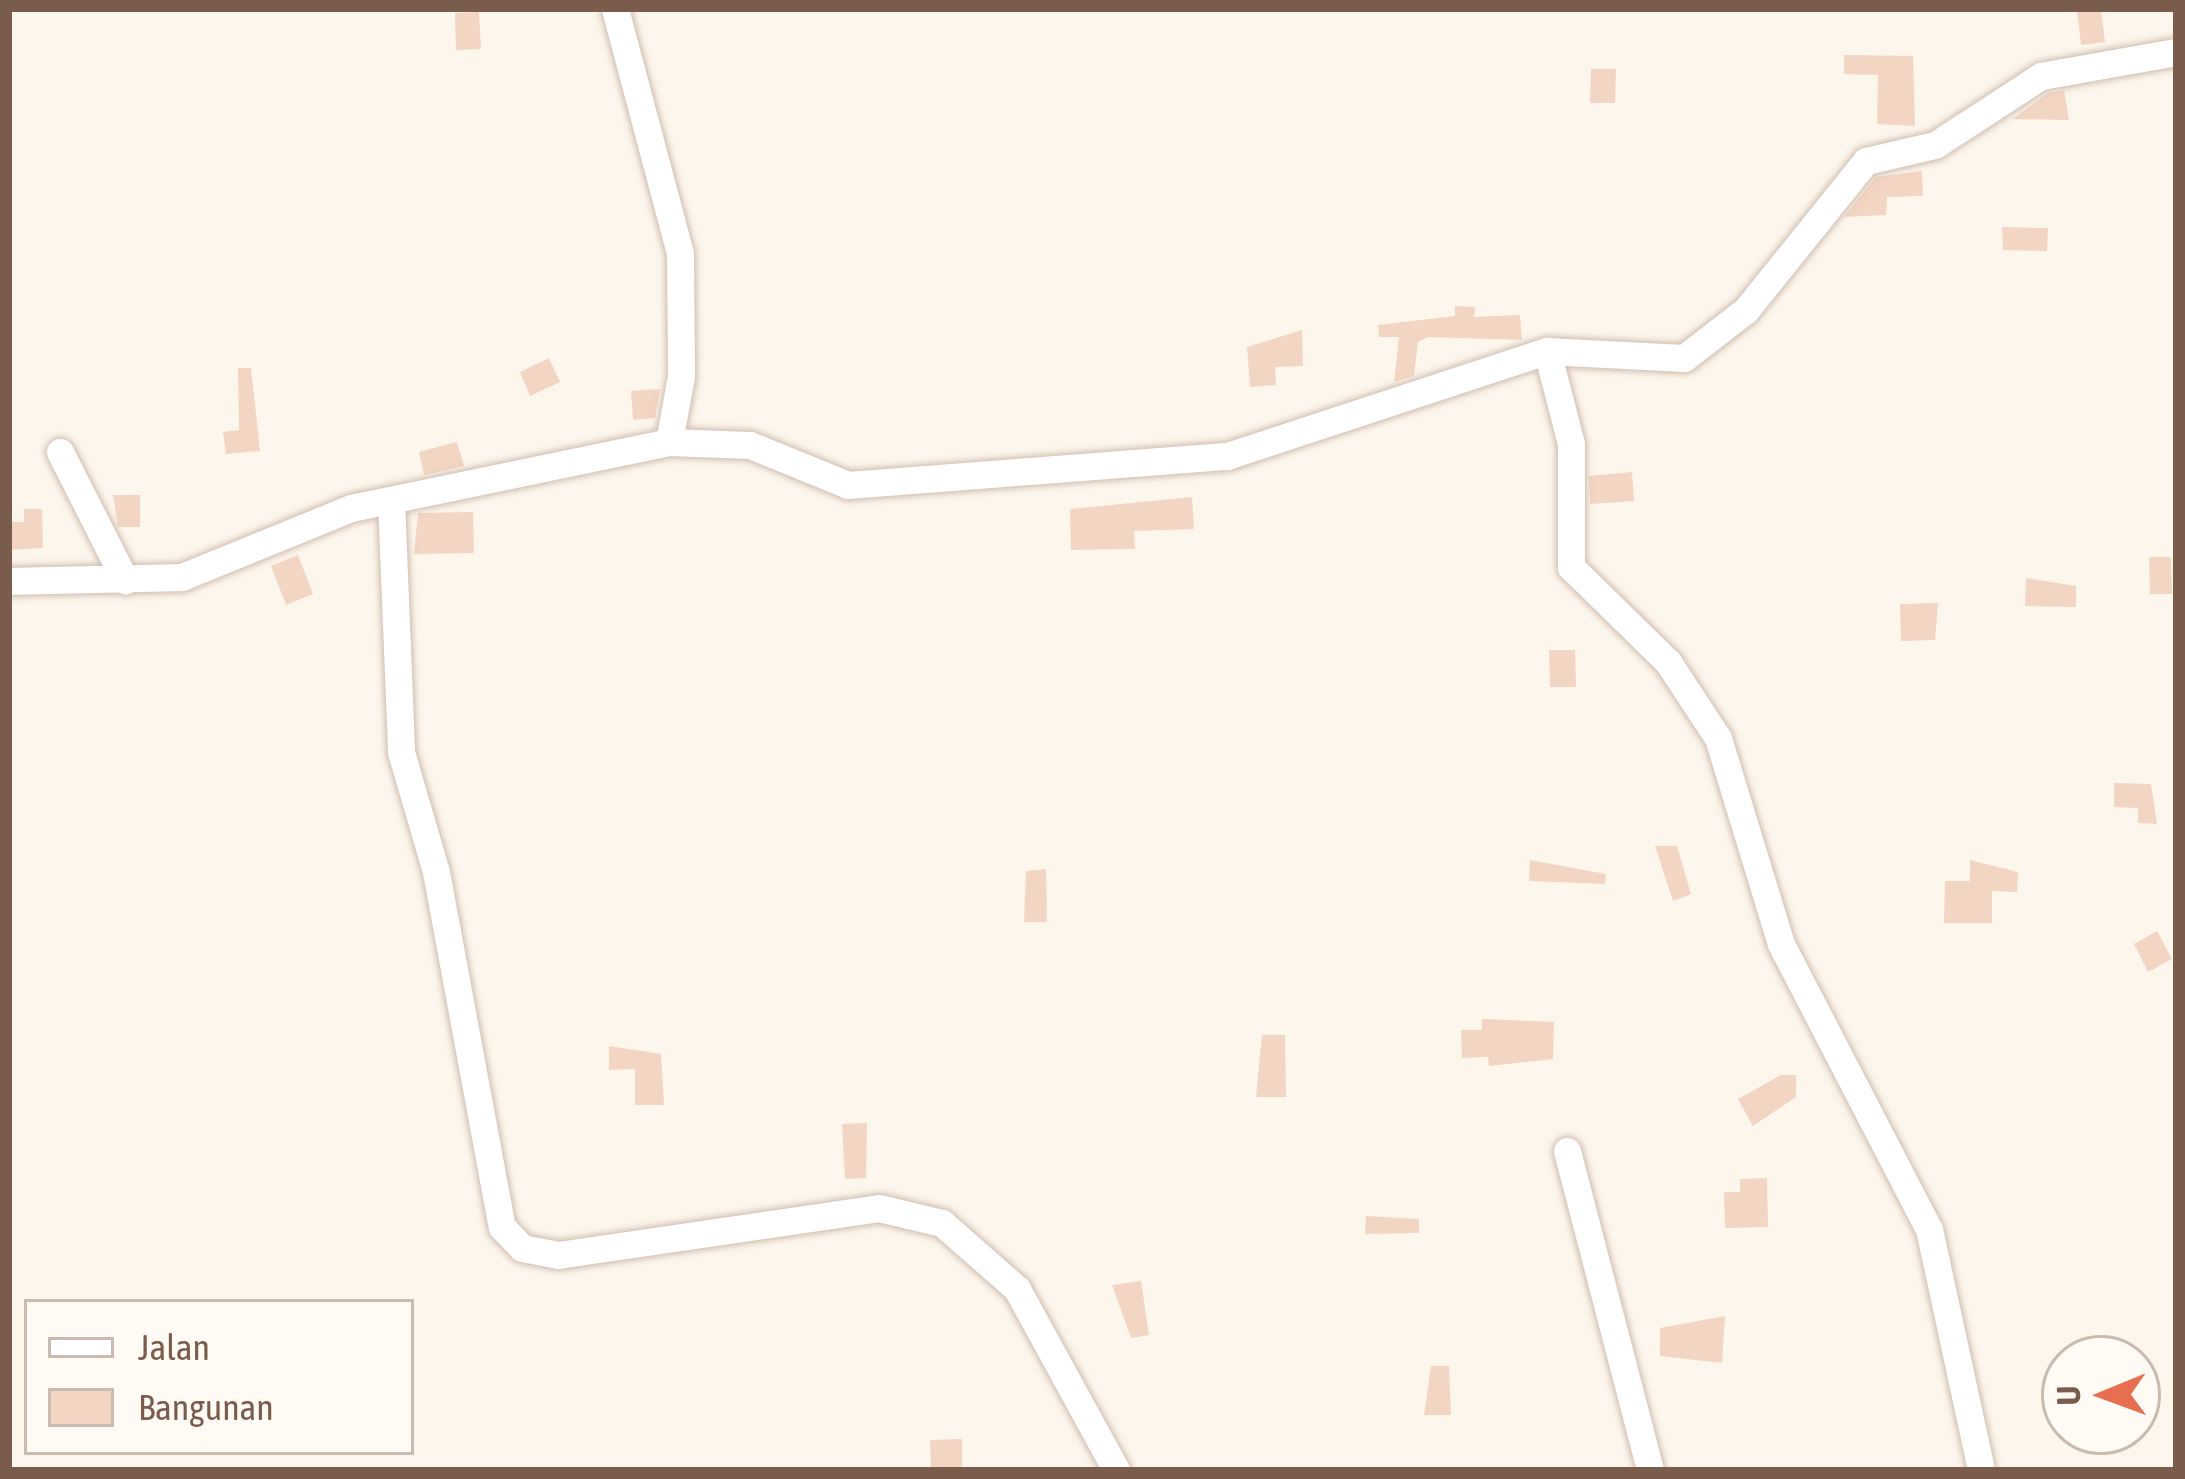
<!DOCTYPE html>
<html>
<head>
<meta charset="utf-8">
<style>
  body { margin:0 }
  #map { position:relative; width:2185px; height:1479px; overflow:hidden; background:#fdf6ec; font-family:"Asap Condensed",sans-serif }
  div>[style] { position:absolute }
  [style*='--x'] { left:calc(var(--x)*1px); top:calc(var(--y)*1px); width:calc(var(--w)*1px); rotate:calc(var(--a)*1deg) }
  .building>* { inset:0; background:#f3d5c3 }
  .roads { filter:drop-shadow(0 0 3px #d1beb0) drop-shadow(0 0 3px #d1beb0) }
  .street>* { height:27px; margin:-13.5px; padding:0 13.5px; transform-origin:13.5px; border-radius:13.5px; background:#fff }
  span { translate:-50% -50%; white-space:nowrap; text-align:center; line-height:1.15; -webkit-text-stroke:12px #fffaf3; paint-order:stroke }
  .frame { position:absolute; inset:0; border:12px solid #7a5c4d; pointer-events:none }
  .legend { position:absolute; left:24px; top:1299px; width:390px; height:156px; box-sizing:border-box; background:#fffaf3; border:3px solid #cabbb1; margin:0; padding:15px 21px; list-style:none; font-size:36px; color:#7a5c4d }
  .legend li { display:flex; align-items:center; gap:24px; height:60px }
  .legend b { width:60px; border:3px solid #cabbb1 }
  .north { position:absolute; left:2041px; top:1335px; width:120px; height:120px; box-sizing:border-box; background:#fffaf3; border:3px solid #cabbb1; border-radius:50%; rotate:269deg; font-size:33px; font-weight:700; line-height:48px; text-align:center; color:#7a5c4d }
  .north::after { content:''; display:block; margin:auto; width:42px; height:54px; background:#e76f51; clip-path:polygon(50% 0,100% 100%,50% 72%,0 100%) }
</style>
</head>
<body>
<div id="map">
  <div class="building">
    <i style="clip-path:polygon(2077px 9px,2101px 9px,2105px 42px,2081px 45px)"></i>
    <i style="clip-path:polygon(479px 12px,481px 49px,456px 50px,455px 13px)"></i>
    <i style="clip-path:polygon(1844px 55px,1913px 56px,1915px 126px,1877px 124px,1878px 75px,1844px 74px)"></i>
    <i style="clip-path:polygon(1591px 69px,1616px 69px,1615px 103px,1590px 103px)"></i>
    <i style="clip-path:polygon(2064px 90px,2069px 120px,2013px 119px,2048px 93px)"></i>
    <i style="clip-path:polygon(1922px 171px,1923px 196px,1887px 197px,1886px 215px,1844px 217px,1876px 177px)"></i>
    <i style="clip-path:polygon(2002px 227px,2048px 228px,2047px 251px,2003px 250px)"></i>
    <i style="clip-path:polygon(1455px 306px,1475px 307px,1474px 317px,1520px 315px,1522px 340px,1428px 337px,1418px 342px,1414px 376px,1394px 382px,1399px 337px,1379px 337px,1378px 325px,1455px 316px)"></i>
    <i style="clip-path:polygon(1302px 330px,1303px 366px,1275px 367px,1276px 385px,1250px 387px,1247px 347px)"></i>
    <i style="clip-path:polygon(549px 358px,560px 382px,530px 396px,520px 372px)"></i>
    <i style="clip-path:polygon(238px 368px,251px 368px,260px 451px,226px 454px,223px 432px,239px 430px)"></i>
    <i style="clip-path:polygon(660px 389px,655px 418px,633px 420px,631px 391px)"></i>
    <i style="clip-path:polygon(457px 442px,464px 466px,424px 475px,419px 452px)"></i>
    <i style="clip-path:polygon(1632px 472px,1634px 501px,1590px 504px,1589px 476px)"></i>
    <i style="clip-path:polygon(113px 495px,140px 495px,140px 527px,118px 527px)"></i>
    <i style="clip-path:polygon(1192px 497px,1194px 529px,1134px 531px,1135px 549px,1071px 550px,1070px 509px)"></i>
    <i style="clip-path:polygon(24px 509px,42px 509px,43px 548px,9px 550px,9px 522px,24px 522px)"></i>
    <i style="clip-path:polygon(473px 512px,474px 553px,414px 554px,418px 513px)"></i>
    <i style="clip-path:polygon(298px 555px,313px 594px,286px 605px,271px 566px)"></i>
    <i style="clip-path:polygon(2149px 557px,2171px 557px,2172px 594px,2150px 594px)"></i>
    <i style="clip-path:polygon(2026px 578px,2076px 586px,2076px 607px,2025px 606px)"></i>
    <i style="clip-path:polygon(1938px 603px,1935px 640px,1901px 641px,1900px 604px)"></i>
    <i style="clip-path:polygon(1549px 650px,1575px 650px,1576px 687px,1550px 687px)"></i>
    <i style="clip-path:polygon(2114px 783px,2151px 784px,2157px 824px,2138px 823px,2138px 808px,2114px 807px)"></i>
    <i style="clip-path:polygon(1655px 846px,1677px 846px,1691px 894px,1673px 901px)"></i>
    <i style="clip-path:polygon(1530px 860px,1606px 874px,1605px 884px,1529px 881px)"></i>
    <i style="clip-path:polygon(1970px 860px,2018px 872px,2017px 892px,1992px 891px,1992px 923px,1944px 923px,1945px 881px,1970px 881px)"></i>
    <i style="clip-path:polygon(1046px 869px,1047px 922px,1024px 922px,1026px 871px)"></i>
    <i style="clip-path:polygon(2157px 931px,2172px 959px,2148px 972px,2134px 944px)"></i>
    <i style="clip-path:polygon(1482px 1019px,1554px 1022px,1553px 1059px,1489px 1066px,1488px 1057px,1462px 1058px,1461px 1030px,1482px 1030px)"></i>
    <i style="clip-path:polygon(1262px 1035px,1285px 1035px,1286px 1097px,1256px 1097px)"></i>
    <i style="clip-path:polygon(609px 1046px,661px 1054px,664px 1105px,635px 1105px,635px 1069px,609px 1070px)"></i>
    <i style="clip-path:polygon(1781px 1075px,1796px 1075px,1796px 1097px,1753px 1126px,1738px 1099px)"></i>
    <i style="clip-path:polygon(867px 1123px,866px 1178px,845px 1179px,842px 1124px)"></i>
    <i style="clip-path:polygon(1767px 1178px,1768px 1227px,1725px 1228px,1724px 1192px,1740px 1192px,1740px 1179px)"></i>
    <i style="clip-path:polygon(1366px 1216px,1419px 1219px,1419px 1233px,1365px 1234px)"></i>
    <i style="clip-path:polygon(1141px 1281px,1149px 1335px,1131px 1338px,1112px 1285px)"></i>
    <i style="clip-path:polygon(1725px 1316px,1722px 1363px,1660px 1356px,1660px 1328px)"></i>
    <i style="clip-path:polygon(1431px 1366px,1449px 1366px,1451px 1415px,1424px 1415px)"></i>
    <i style="clip-path:polygon(962px 1439px,962px 1470px,931px 1470px,930px 1440px)"></i>
  </div>
  <div class="roads">
    <div class="street">
      <i style="--x:615;--y:9;--w:253;--a:75.1"></i>
      <i style="--x:680;--y:254;--w:122;--a:89.5"></i>
      <i style="--x:681;--y:376;--w:67;--a:100.3"></i>
      <i style="--x:1547;--y:351;--w:96;--a:75.5"></i>
      <i style="--x:1571;--y:444;--w:123;--a:90"></i>
      <i style="--x:1571;--y:567;--w:136;--a:44.4"></i>
      <i style="--x:1668;--y:662;--w:91;--a:56.7"></i>
      <i style="--x:1718;--y:738;--w:215;--a:73"></i>
      <i style="--x:1781;--y:944;--w:321;--a:62.6"></i>
      <i style="--x:1929;--y:1229;--w:247;--a:77.8"></i>
      <i style="--x:60;--y:452;--w:144;--a:63.1"></i>
      <i style="--x:391;--y:500;--w:252;--a:87.7"></i>
      <i style="--x:401;--y:752;--w:125;--a:73.7"></i>
      <i style="--x:436;--y:872;--w:361;--a:79.5"></i>
      <i style="--x:502;--y:1227;--w:29;--a:46"></i>
      <i style="--x:522;--y:1248;--w:37;--a:11"></i>
      <i style="--x:558;--y:1255;--w:324;--a:-8.3"></i>
      <i style="--x:879;--y:1208;--w:65;--a:13.4"></i>
      <i style="--x:942;--y:1223;--w:100;--a:41.3"></i>
      <i style="--x:1017;--y:1289;--w:206;--a:61.3"></i>
      <i style="--x:9;--y:581;--w:173;--a:-1.3"></i>
      <i style="--x:182;--y:577;--w:183;--a:-22.2"></i>
      <i style="--x:351;--y:508;--w:325;--a:-11.7"></i>
      <i style="--x:669;--y:442;--w:81;--a:2.1"></i>
      <i style="--x:750;--y:445;--w:106;--a:22.2"></i>
      <i style="--x:848;--y:485;--w:380;--a:-4.4"></i>
      <i style="--x:1227;--y:456;--w:337;--a:-18.2"></i>
      <i style="--x:1547;--y:351;--w:137;--a:2.9"></i>
      <i style="--x:1684;--y:358;--w:78;--a:-37.7"></i>
      <i style="--x:1746;--y:310;--w:191;--a:-51.2"></i>
      <i style="--x:1866;--y:161;--w:71;--a:-13.1"></i>
      <i style="--x:1935;--y:145;--w:126;--a:-33.1"></i>
      <i style="--x:2041;--y:76;--w:137;--a:-10.1"></i>
      <i style="--x:1567;--y:1151;--w:330;--a:75.4"></i>
    </div>
  </div>
  <div class="frame"></div>
  <ul class="legend">
  <li><b style="height:15px;background:#fff"></b>Jalan</li>
  <li><b style="height:33px;background:#f3d5c3"></b>Bangunan</li>
  </ul>
  <div class="north">U</div>
</div>
</body>
</html>
